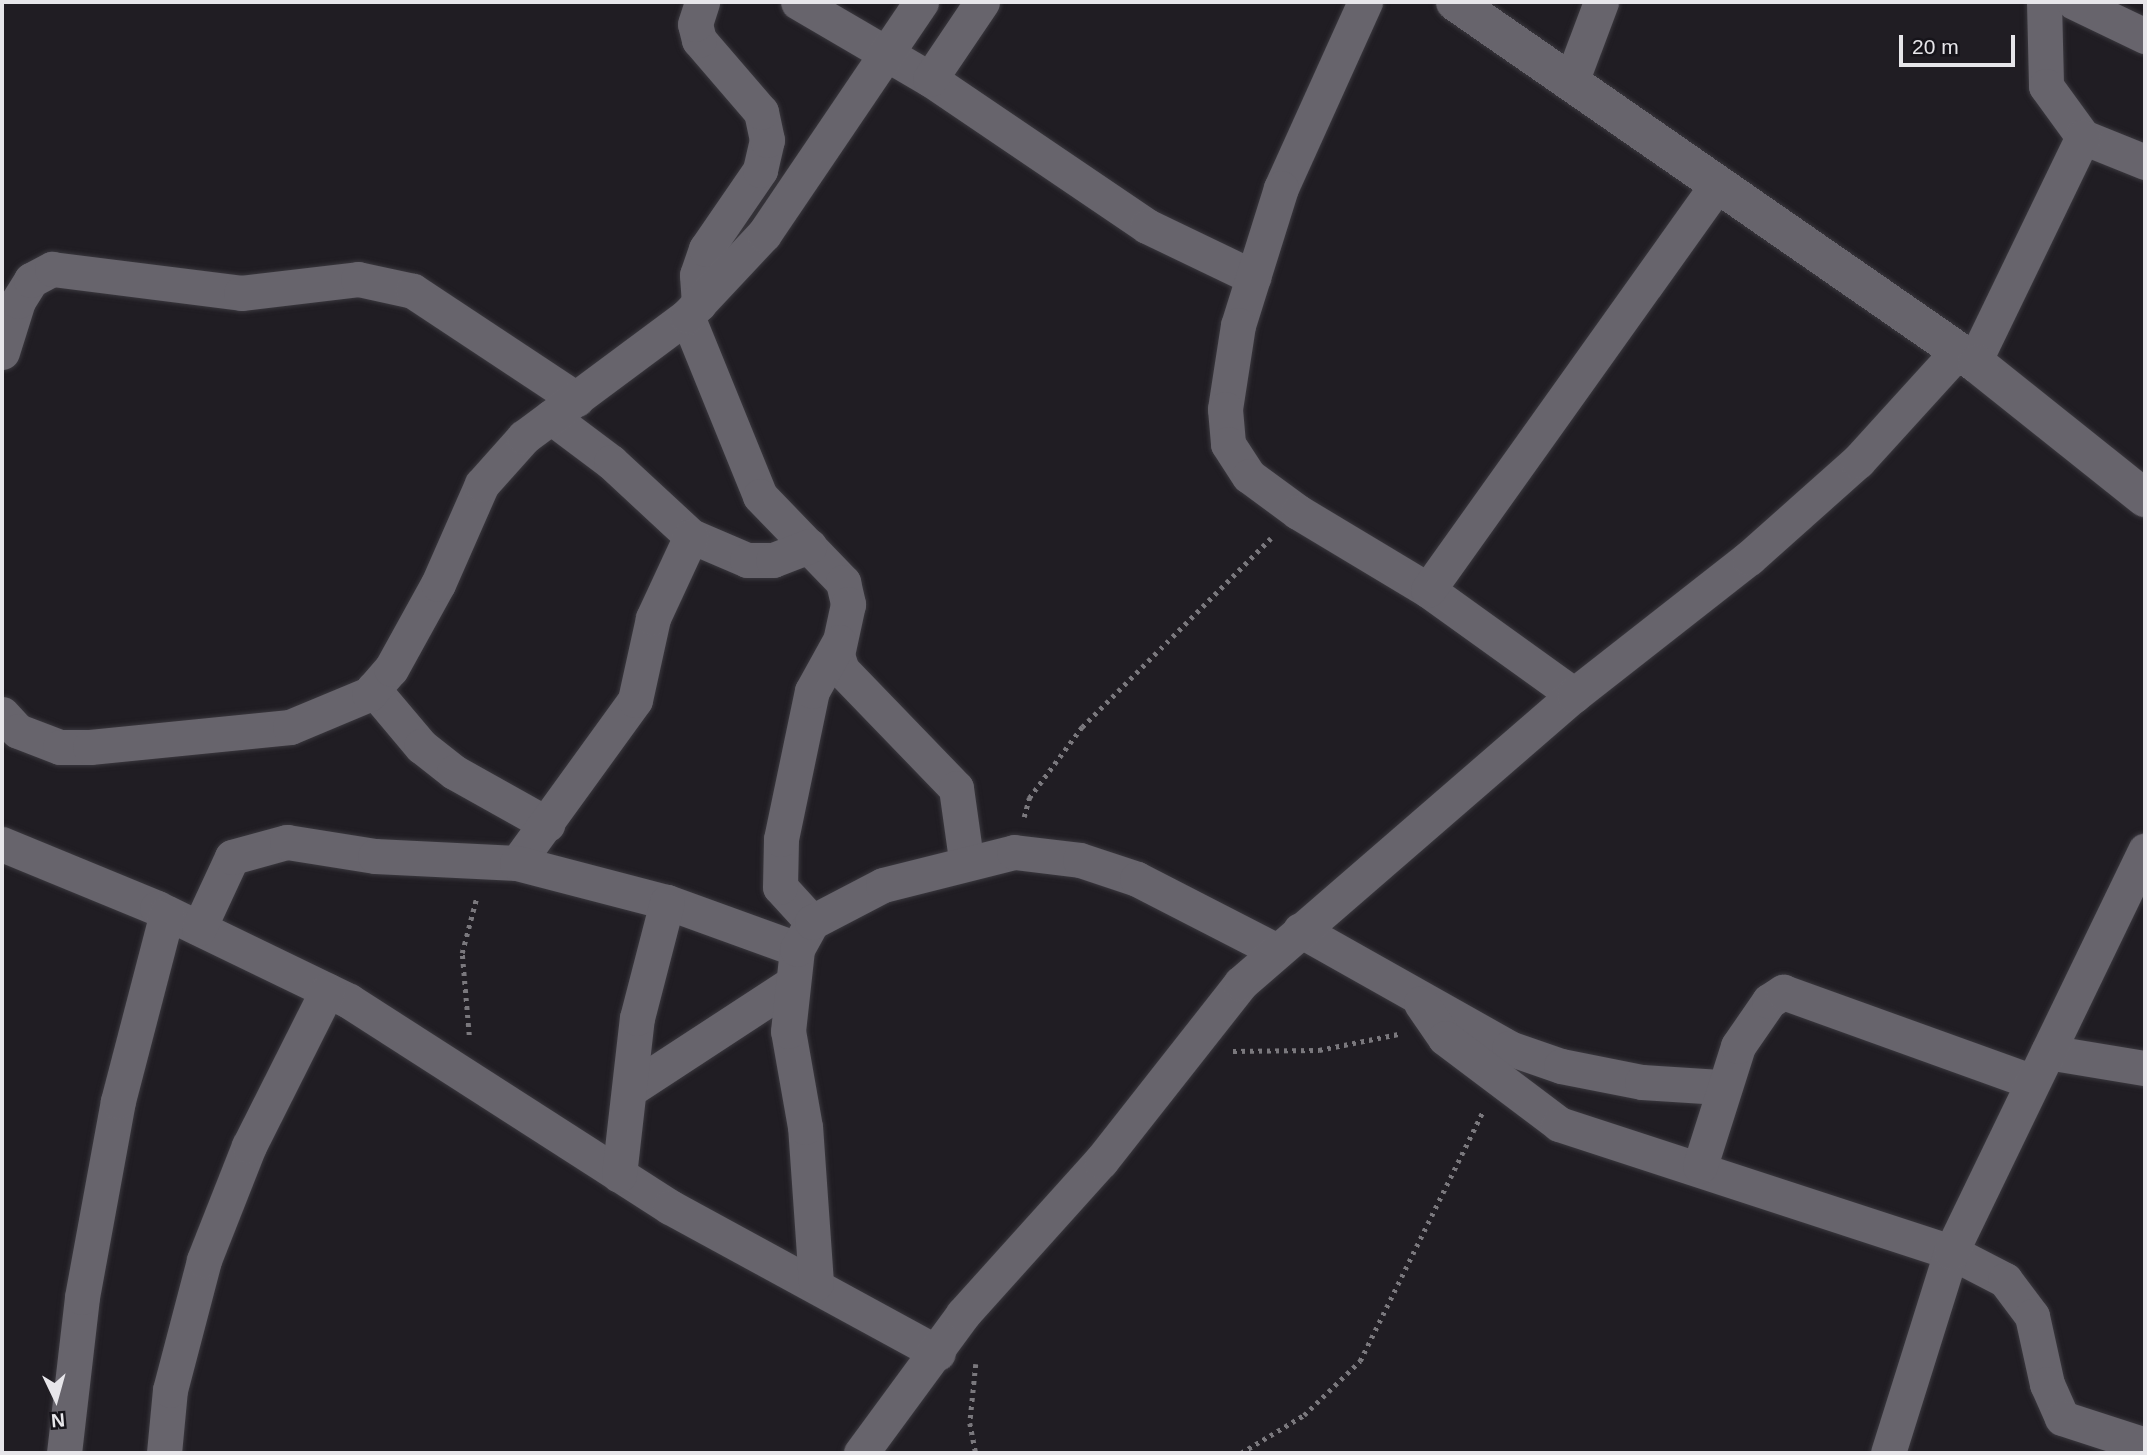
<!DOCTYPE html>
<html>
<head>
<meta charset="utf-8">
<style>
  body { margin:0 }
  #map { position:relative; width:2147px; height:1455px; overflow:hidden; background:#201d23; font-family:Arial,sans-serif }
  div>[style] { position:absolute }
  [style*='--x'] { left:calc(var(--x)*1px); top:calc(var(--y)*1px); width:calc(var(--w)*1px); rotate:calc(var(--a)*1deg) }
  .path>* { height:4.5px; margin-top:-2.25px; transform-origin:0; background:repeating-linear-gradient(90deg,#7a787d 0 3.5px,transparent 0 8.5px) }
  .roads { filter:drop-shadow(0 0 2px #3a383e) drop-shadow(0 0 2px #3a383e) }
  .minor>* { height:35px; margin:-17.5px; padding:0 17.5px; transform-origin:17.5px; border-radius:17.5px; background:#67646c }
  .tertiary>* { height:38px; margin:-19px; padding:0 19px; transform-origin:19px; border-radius:19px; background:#67646c }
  span { translate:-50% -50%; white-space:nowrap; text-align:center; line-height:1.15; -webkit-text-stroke:5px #16141a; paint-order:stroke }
  .frame { position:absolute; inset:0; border:4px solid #e7e6ea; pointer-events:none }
  .north { position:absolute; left:21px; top:1364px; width:70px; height:70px; -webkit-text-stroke:5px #16141a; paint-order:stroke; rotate:175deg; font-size:19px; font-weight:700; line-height:28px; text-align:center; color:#e7e6ea }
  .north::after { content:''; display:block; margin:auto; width:24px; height:32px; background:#e7e6ea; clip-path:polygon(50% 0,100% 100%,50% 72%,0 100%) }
  .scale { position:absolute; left:1899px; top:35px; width:116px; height:32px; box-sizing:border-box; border:4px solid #e7e6ea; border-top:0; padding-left:9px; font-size:21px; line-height:24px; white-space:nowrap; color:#e7e6ea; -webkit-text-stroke:5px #16141a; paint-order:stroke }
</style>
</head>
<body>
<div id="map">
  <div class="path">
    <i style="--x:1024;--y:817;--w:20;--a:-75"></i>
    <i style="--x:1029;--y:798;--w:89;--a:-53.3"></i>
    <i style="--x:1082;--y:727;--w:267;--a:-45"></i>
    <i style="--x:469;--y:1035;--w:82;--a:-94.9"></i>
    <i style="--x:462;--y:953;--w:59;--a:-75.3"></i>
    <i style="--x:1233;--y:1051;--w:86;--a:-0.7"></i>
    <i style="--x:1319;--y:1050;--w:81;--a:-11.4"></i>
    <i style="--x:976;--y:1364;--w:59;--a:95.8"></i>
    <i style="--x:970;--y:1423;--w:31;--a:79"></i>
    <i style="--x:1241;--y:1453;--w:74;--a:-31.1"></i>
    <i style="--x:1304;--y:1415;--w:78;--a:-44"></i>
    <i style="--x:1360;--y:1361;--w:279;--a:-63.8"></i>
  </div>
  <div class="roads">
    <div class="minor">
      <i style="--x:798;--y:2;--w:153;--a:30.3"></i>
      <i style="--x:930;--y:79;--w:262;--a:34.1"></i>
      <i style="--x:1147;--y:226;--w:118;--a:25.7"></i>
      <i style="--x:1365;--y:2;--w:204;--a:114.3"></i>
      <i style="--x:1281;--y:188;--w:144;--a:107.4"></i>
      <i style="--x:1238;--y:325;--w:85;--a:98.8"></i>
      <i style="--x:1225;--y:409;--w:35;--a:85"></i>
      <i style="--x:1228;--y:444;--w:38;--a:57"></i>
      <i style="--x:1249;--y:476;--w:61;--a:36.3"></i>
      <i style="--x:1298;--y:512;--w:152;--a:31"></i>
      <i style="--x:1428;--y:590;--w:180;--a:35.7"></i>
      <i style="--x:2044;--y:2;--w:84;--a:88.6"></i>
      <i style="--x:2046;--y:86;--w:63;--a:54"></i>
      <i style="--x:2083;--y:137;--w:67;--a:22"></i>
      <i style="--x:2074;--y:2;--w:79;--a:25.6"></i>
      <i style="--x:930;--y:79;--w:93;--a:-56"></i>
      <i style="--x:1571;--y:82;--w:85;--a:-69.4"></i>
      <i style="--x:699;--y:304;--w:29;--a:-94"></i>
      <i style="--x:697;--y:275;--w:28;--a:-71"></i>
      <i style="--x:706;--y:249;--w:96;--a:-55.6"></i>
      <i style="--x:760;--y:170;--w:31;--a:-77"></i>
      <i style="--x:767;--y:140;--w:29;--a:-102"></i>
      <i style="--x:761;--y:112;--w:95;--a:-130.7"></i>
      <i style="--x:699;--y:40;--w:16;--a:-104"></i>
      <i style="--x:695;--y:24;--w:23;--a:-72"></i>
      <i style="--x:687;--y:316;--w:194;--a:67.9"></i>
      <i style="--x:760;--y:496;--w:120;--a:46"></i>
      <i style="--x:843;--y:582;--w:23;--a:77"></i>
      <i style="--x:848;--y:604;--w:52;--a:102.2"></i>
      <i style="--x:837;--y:655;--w:16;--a:72"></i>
      <i style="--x:842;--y:670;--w:164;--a:46"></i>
      <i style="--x:956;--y:788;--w:72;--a:82"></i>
      <i style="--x:2;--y:352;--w:53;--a:-72.6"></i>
      <i style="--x:18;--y:301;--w:25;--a:-58"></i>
      <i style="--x:31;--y:280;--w:24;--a:-28"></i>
      <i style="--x:52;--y:269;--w:191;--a:7.2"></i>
      <i style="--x:241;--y:293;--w:118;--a:-6.8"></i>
      <i style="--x:358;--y:279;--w:56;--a:12.3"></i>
      <i style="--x:413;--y:291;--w:196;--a:33.5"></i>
      <i style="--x:1974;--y:362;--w:250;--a:-64.2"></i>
      <i style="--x:551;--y:417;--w:75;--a:36.9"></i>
      <i style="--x:611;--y:462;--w:109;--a:42.8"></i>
      <i style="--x:691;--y:536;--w:61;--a:23.2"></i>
      <i style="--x:747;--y:560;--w:26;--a:0"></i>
      <i style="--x:773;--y:560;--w:39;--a:-21"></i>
      <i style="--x:1428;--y:590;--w:499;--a:-54.5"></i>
      <i style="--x:373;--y:689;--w:75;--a:49.9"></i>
      <i style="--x:421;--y:746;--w:42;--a:38.2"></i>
      <i style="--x:454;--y:772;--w:107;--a:29.2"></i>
      <i style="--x:2;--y:714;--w:23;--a:47"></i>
      <i style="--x:18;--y:731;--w:45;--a:20.9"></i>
      <i style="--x:60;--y:747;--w:30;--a:0"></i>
      <i style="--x:90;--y:747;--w:201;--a:-5.7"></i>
      <i style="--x:290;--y:727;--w:86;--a:-22.7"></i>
      <i style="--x:369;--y:694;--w:33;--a:-49"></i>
      <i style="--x:391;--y:669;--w:97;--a:-61.1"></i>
      <i style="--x:438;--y:584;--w:109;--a:-66.3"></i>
      <i style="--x:482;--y:484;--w:63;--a:-48.2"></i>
      <i style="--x:524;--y:437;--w:203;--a:-36.6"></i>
      <i style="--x:687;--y:316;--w:112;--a:-46.8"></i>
      <i style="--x:764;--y:234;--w:280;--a:-55.9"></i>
      <i style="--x:2;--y:844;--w:168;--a:22.4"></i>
      <i style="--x:157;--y:908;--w:213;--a:25.8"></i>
      <i style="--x:349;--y:1001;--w:381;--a:32.7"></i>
      <i style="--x:670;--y:1207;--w:305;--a:28.6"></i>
      <i style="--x:517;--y:863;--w:201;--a:-54.1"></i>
      <i style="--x:635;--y:700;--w:84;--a:-77.6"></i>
      <i style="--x:653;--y:618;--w:90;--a:-65.1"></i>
      <i style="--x:812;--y:922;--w:47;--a:-132.4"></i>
      <i style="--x:780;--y:887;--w:48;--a:-88.8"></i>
      <i style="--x:781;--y:839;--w:151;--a:-78.2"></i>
      <i style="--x:812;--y:691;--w:56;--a:-61.1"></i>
      <i style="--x:199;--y:928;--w:78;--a:-65.1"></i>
      <i style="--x:232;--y:857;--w:57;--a:-15.3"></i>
      <i style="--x:287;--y:842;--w:89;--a:9"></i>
      <i style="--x:375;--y:856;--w:142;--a:2.8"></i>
      <i style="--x:517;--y:863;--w:155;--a:14.6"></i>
      <i style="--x:667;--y:902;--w:138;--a:19.9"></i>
      <i style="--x:1300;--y:930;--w:240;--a:29.4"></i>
      <i style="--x:1509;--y:1048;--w:55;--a:19.1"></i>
      <i style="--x:1561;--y:1066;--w:83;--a:11.2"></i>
      <i style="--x:1642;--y:1082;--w:78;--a:3.7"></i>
      <i style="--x:1421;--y:1003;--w:42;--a:55.6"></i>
      <i style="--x:1445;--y:1038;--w:143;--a:37"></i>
      <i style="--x:1559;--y:1124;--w:412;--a:18.1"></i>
      <i style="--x:1951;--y:1252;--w:61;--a:27.4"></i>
      <i style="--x:2005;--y:1280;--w:45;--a:53.1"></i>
      <i style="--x:2032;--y:1316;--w:70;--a:77.6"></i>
      <i style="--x:2047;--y:1384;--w:37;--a:66"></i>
      <i style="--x:2062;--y:1418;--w:87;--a:18"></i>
      <i style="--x:2048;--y:1052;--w:98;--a:9.4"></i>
      <i style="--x:629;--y:1090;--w:194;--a:-33.2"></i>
      <i style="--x:1700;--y:1166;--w:126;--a:-72.4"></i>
      <i style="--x:1738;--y:1046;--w:55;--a:-55.4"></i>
      <i style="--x:1769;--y:1001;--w:17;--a:-33"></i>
      <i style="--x:1783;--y:992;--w:263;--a:19.8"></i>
      <i style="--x:619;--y:1175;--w:158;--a:-83.5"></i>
      <i style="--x:637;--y:1018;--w:120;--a:-75.5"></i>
      <i style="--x:816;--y:1283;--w:156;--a:-94"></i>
      <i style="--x:805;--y:1127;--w:97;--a:-100"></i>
      <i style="--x:788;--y:1031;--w:82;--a:-83.7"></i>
      <i style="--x:797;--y:949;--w:31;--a:-61"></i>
      <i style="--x:812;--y:922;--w:80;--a:-27.5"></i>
      <i style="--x:883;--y:885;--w:135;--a:-14.1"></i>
      <i style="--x:1014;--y:852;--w:66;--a:6.9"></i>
      <i style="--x:1080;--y:860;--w:60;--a:18.4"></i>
      <i style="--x:1137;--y:879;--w:157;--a:27.2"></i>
      <i style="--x:64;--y:1453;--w:157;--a:-83.4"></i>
      <i style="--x:82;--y:1297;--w:199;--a:-79.6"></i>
      <i style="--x:118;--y:1101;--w:194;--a:-75.4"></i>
      <i style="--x:164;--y:1453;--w:63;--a:-84.6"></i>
      <i style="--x:170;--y:1390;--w:134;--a:-75.3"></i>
      <i style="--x:204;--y:1260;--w:123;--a:-68.5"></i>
      <i style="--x:249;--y:1146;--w:174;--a:-63.3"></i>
      <i style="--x:861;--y:1453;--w:172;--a:-53.7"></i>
      <i style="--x:963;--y:1314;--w:206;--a:-48"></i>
      <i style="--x:1101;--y:1161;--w:226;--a:-51.8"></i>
      <i style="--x:1241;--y:983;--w:440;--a:-40.9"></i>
      <i style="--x:1574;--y:695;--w:222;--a:-38.1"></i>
      <i style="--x:1749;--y:558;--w:146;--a:-41.7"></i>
      <i style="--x:1858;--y:461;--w:149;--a:-47.7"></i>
      <i style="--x:1888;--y:1453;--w:211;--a:-72.6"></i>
      <i style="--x:1951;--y:1252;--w:446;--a:-64.2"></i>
    </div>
    <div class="tertiary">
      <i style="--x:1455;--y:2;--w:635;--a:34.74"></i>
      <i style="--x:1977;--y:364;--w:215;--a:38.6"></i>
    </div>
  </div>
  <div class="frame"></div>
  <div class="north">N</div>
  <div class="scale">20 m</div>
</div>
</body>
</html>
